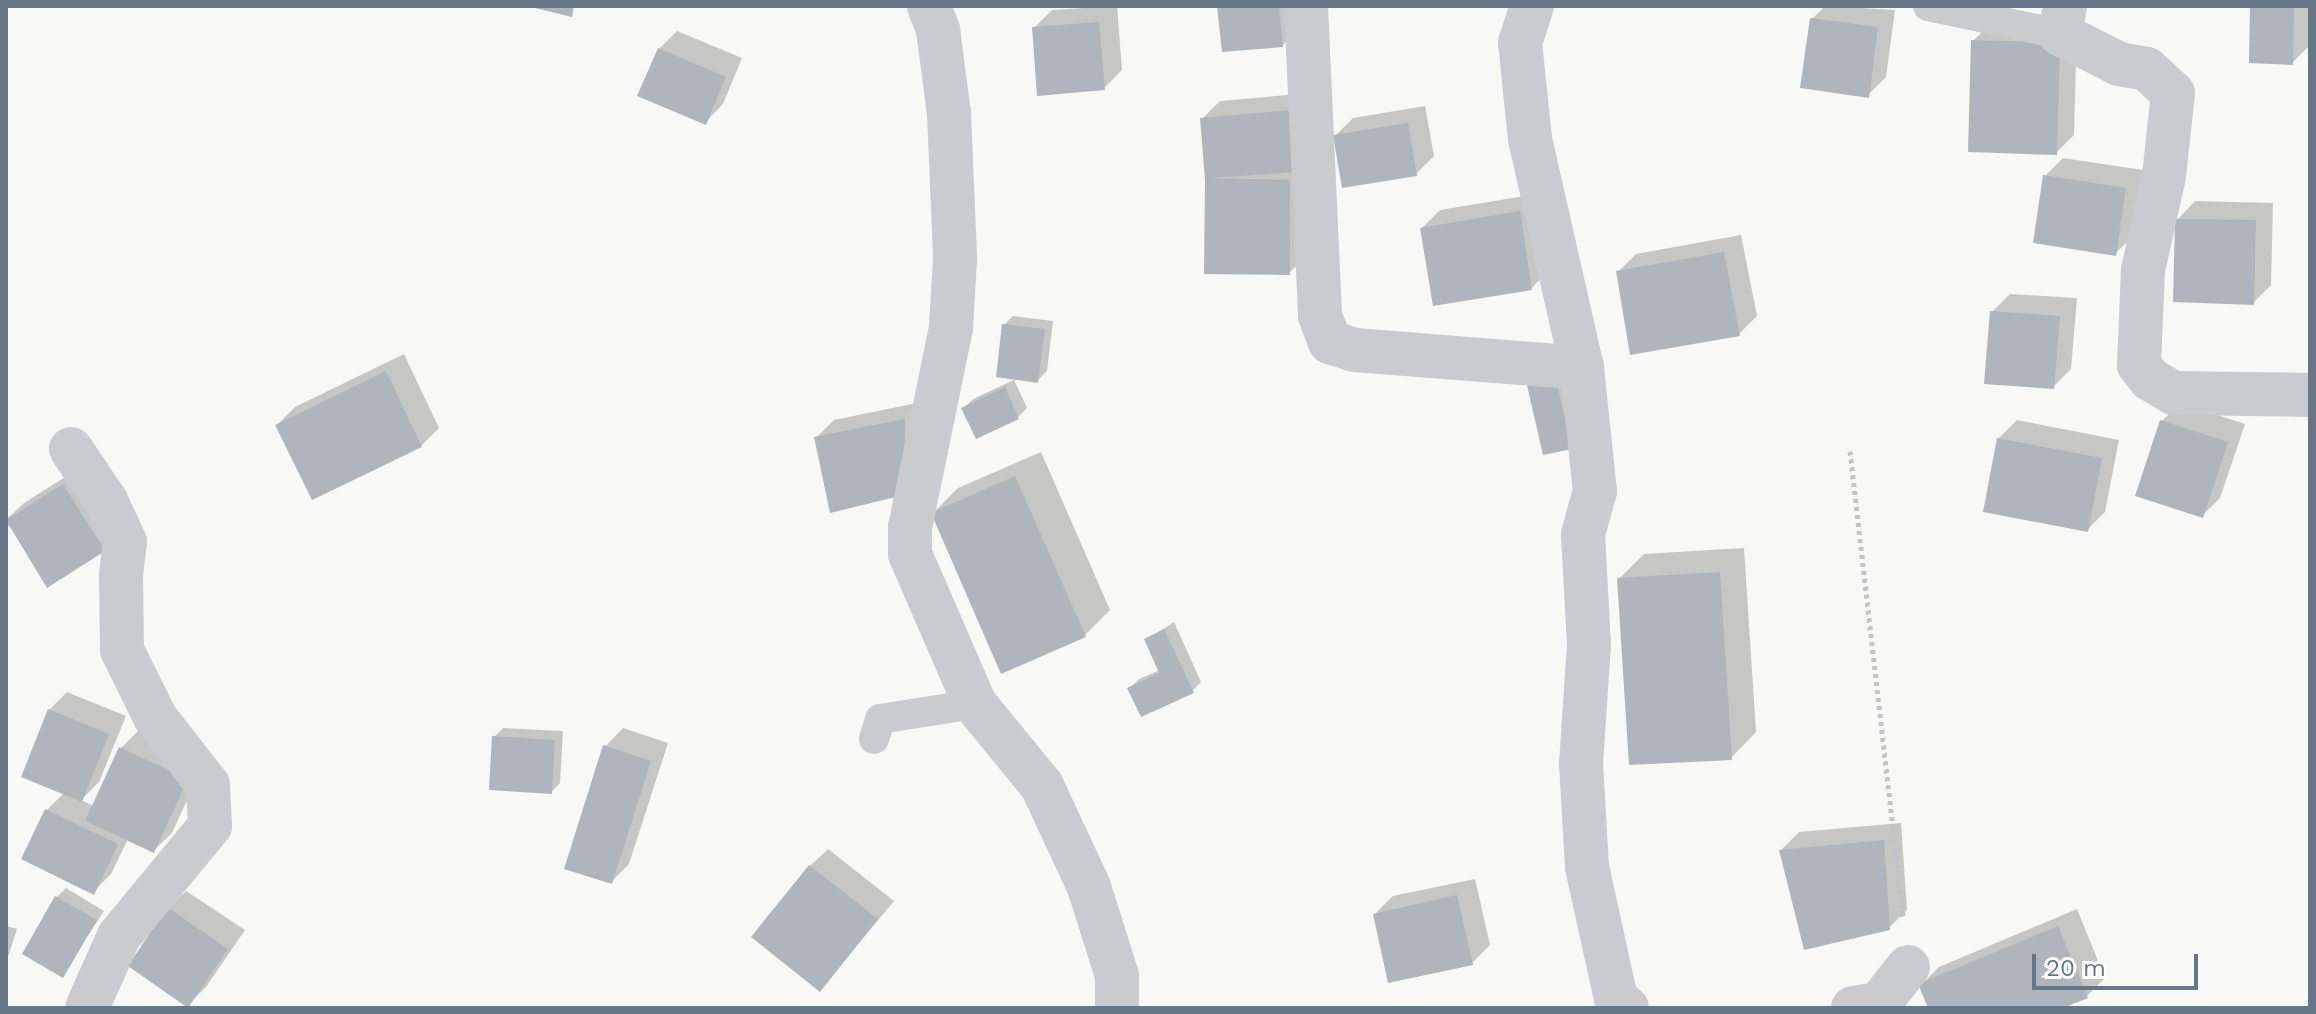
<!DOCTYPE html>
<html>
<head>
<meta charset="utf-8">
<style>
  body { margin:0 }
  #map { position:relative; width:2316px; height:1014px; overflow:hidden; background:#f8f8f6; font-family:"Work Sans",sans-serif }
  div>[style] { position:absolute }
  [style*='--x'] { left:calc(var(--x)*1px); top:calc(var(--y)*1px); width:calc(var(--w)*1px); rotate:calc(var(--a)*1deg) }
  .shadow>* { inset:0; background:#0003 }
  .building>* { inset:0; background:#afb5bd }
  .path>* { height:5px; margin-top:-2.5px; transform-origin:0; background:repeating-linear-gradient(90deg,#c2c3c6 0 4px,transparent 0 8px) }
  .service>* { height:30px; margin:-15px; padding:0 15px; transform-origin:15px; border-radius:15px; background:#c9cbcf }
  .minor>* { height:44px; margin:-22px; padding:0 22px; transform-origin:22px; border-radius:22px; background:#c9cbcf }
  span { translate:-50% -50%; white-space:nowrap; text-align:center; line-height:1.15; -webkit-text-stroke:8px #fff; paint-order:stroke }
  .frame { position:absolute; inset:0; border:8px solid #677588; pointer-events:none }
  .scale { position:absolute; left:2032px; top:954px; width:166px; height:36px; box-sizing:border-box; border:4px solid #677588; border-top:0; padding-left:10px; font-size:24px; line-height:28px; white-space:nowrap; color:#677588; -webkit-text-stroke:6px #fff; paint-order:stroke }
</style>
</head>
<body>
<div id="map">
  <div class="shadow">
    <i style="clip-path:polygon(1117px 6px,1122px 70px,1104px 88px,1034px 28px,1052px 10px)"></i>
    <i style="clip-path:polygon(1219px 6px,1299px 6px,1301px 27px,1283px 45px)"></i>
    <i style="clip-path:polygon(1825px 6px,1895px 10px,1886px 77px,1868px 95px,1812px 19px)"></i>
    <i style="clip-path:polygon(2252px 6px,2310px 6px,2310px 45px,2292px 63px)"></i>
    <i style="clip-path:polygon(1991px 23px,2077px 26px,2074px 135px,2056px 153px,1973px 41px)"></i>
    <i style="clip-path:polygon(677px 31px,742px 58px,723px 104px,705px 123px,659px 49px)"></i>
    <i style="clip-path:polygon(1311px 93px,1308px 255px,1289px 273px,1207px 179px,1202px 119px,1220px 101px)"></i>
    <i style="clip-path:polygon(1425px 106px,1434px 156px,1416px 174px,1335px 136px,1353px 118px)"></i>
    <i style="clip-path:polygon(2063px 158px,2143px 170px,2133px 236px,2115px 254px,2045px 176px)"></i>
    <i style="clip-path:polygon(1537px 194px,1549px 270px,1531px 289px,1422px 228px,1440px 210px)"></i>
    <i style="clip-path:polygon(2195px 201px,2273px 203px,2271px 285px,2253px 303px,2177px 220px)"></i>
    <i style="clip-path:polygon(1741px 235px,1757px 316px,1739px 334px,1618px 272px,1636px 254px)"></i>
    <i style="clip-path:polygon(2010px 294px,2077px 298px,2071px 369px,2053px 387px,1992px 312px)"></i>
    <i style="clip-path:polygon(1013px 316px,1053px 321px,1047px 371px,1038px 380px,1004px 325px)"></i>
    <i style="clip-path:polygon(404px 354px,439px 428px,421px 446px,277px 425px,295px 407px)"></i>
    <i style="clip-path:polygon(1564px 367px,1580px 438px,1529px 382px)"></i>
    <i style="clip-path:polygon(1014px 380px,1027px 408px,1018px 417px,977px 436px,964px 408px,973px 399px)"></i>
    <i style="clip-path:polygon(922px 402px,922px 475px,816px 438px,834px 420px)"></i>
    <i style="clip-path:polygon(2180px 403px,2245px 424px,2220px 498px,2202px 516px,2162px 421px)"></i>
    <i style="clip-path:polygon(2017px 420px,2119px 440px,2105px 512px,2087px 530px,1998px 439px)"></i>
    <i style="clip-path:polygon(1041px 452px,1110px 610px,1085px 635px,1002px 671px,933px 513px,958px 488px)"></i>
    <i style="clip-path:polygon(81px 467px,104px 550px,47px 586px,9px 525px,6px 530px,6px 520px,24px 503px)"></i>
    <i style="clip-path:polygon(1744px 548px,1756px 732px,1731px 758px,1619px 579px,1644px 554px)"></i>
    <i style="clip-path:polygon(1174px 622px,1201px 682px,1192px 691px,1130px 688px,1139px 679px,1160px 670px,1146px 640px)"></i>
    <i style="clip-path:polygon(67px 692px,126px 716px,99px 782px,81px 800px,94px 806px,121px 748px,139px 730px,205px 761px,172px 833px,153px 851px,128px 839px,111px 874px,93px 892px,47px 810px,64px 793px,49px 710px)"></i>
    <i style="clip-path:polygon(503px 728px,563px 731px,560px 783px,551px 792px,494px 737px)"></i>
    <i style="clip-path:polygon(623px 728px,668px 743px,629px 864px,611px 882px,605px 747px)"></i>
    <i style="clip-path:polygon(1901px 823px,1907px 910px,1889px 928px,1781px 850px,1799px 832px)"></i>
    <i style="clip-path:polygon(828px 849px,894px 901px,820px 990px,810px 866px)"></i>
    <i style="clip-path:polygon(1475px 879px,1490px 945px,1472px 963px,1375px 914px,1393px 896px)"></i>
    <i style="clip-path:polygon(66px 888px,104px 911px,62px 975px,57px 897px)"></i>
    <i style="clip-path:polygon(186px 891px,245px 930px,206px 987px,188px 1005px,168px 909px)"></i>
    <i style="clip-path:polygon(2077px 909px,2105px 978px,2087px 996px,2058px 1008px,1930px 1008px,1921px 985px,1939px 967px)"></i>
    <i style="clip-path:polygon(6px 926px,17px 929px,6px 963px)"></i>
  </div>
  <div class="building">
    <i style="clip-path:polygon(527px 6px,574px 6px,572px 17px)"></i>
    <i style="clip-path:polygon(1217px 6px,1279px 6px,1283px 47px,1222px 52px)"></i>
    <i style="clip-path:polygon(2250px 6px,2294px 6px,2293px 65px,2249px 63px)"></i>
    <i style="clip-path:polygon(1810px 18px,1878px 27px,1869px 98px,1800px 88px)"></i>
    <i style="clip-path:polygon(1099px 22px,1105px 90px,1037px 96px,1032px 27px)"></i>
    <i style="clip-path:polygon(1971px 40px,2060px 43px,2057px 155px,1968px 152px)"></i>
    <i style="clip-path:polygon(658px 48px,726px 77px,706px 125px,637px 96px)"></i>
    <i style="clip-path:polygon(1293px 110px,1298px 172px,1210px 178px,1290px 180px,1290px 275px,1204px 274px,1205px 179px,1200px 118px)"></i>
    <i style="clip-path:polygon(1408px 123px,1417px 176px,1342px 188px,1333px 135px)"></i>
    <i style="clip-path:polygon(2043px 175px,2126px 188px,2116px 256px,2033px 243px)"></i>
    <i style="clip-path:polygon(1520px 211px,1532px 290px,1433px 306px,1420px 228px)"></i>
    <i style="clip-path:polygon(2175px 219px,2256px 220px,2254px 305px,2173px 302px)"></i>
    <i style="clip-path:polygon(1724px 252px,1740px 336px,1630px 355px,1616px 271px)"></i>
    <i style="clip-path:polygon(1990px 311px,2060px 316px,2054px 389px,1984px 384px)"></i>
    <i style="clip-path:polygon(1002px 324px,1045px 329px,1038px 383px,996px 377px)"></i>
    <i style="clip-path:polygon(386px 371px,422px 447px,312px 500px,275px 425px)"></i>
    <i style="clip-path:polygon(1555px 375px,1572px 449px,1543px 455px,1526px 381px)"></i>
    <i style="clip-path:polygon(1005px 387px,1019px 419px,976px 439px,961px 408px)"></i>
    <i style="clip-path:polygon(905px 419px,904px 495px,830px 513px,814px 437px)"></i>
    <i style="clip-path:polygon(2160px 420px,2228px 442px,2203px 518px,2135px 496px)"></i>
    <i style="clip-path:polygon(1997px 438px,2102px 458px,2088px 532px,1983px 512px)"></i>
    <i style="clip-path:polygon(1015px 476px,1086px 637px,1001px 674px,931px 513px)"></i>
    <i style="clip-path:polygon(63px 484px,105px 551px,47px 588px,6px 520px)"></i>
    <i style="clip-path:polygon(1720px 572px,1732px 760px,1629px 765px,1617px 578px)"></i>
    <i style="clip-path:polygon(1164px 629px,1194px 693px,1141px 717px,1127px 688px,1159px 673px,1144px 639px)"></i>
    <i style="clip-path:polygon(48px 709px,109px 734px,82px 802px,21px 777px)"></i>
    <i style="clip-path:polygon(492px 736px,555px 740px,552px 794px,489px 790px)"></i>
    <i style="clip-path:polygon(603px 745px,651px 761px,612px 884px,564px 869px)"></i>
    <i style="clip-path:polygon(119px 747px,188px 779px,154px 853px,85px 821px)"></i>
    <i style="clip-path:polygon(45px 809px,118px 844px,94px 895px,21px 859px)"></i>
    <i style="clip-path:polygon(1884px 840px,1890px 930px,1804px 950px,1779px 850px)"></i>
    <i style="clip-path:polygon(809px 865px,878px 919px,820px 992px,751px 937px)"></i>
    <i style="clip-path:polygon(1457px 895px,1473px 965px,1388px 983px,1373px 914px)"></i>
    <i style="clip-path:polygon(55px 896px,97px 920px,63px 978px,22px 954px)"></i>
    <i style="clip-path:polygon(167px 907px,228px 949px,188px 1008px,128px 966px)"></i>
    <i style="clip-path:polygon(2058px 926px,2088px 998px,2063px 1008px,1928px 1008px,1918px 984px)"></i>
  </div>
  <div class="path">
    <i style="--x:1850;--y:451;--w:470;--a:83.5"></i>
  </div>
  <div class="service">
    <i style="--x:1928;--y:6;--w:135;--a:12"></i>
    <i style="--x:874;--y:739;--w:21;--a:-73"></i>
    <i style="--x:880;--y:719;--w:96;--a:-9"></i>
  </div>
  <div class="minor">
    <i style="--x:929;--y:6;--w:26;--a:69"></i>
    <i style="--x:938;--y:30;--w:84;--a:82.5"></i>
    <i style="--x:949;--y:113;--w:146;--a:87.6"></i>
    <i style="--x:955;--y:259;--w:69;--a:93.3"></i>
    <i style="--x:951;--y:328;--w:203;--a:101.6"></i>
    <i style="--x:910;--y:527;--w:27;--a:90"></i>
    <i style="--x:910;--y:554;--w:163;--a:66.6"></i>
    <i style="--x:975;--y:704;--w:106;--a:50.7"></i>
    <i style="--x:1042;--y:786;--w:111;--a:65"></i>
    <i style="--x:1089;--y:887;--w:93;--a:72.5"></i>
    <i style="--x:1117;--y:976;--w:32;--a:90"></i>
    <i style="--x:1306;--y:6;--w:310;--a:87.4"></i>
    <i style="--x:1320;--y:316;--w:28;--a:69"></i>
    <i style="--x:1330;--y:342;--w:26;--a:18"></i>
    <i style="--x:1355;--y:350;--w:228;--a:4.5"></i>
    <i style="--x:1532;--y:6;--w:38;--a:108"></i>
    <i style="--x:1520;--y:42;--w:98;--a:84.1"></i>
    <i style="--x:1530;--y:139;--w:235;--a:77.2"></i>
    <i style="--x:1582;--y:368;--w:124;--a:84"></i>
    <i style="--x:1595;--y:491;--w:45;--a:105.6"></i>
    <i style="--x:1583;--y:534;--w:110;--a:86.9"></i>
    <i style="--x:1589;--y:644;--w:119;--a:93.8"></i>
    <i style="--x:1581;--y:763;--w:104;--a:86.7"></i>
    <i style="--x:1587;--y:867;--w:135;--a:77.6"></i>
    <i style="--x:1616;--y:999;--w:14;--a:39"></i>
    <i style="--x:2065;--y:6;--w:28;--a:100"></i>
    <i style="--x:2060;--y:34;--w:66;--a:27"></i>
    <i style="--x:2119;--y:64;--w:28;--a:10"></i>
    <i style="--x:2147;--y:69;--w:35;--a:43"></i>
    <i style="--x:2173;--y:93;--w:83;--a:96.2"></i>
    <i style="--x:2164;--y:176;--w:96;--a:102.6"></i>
    <i style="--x:2143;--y:270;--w:95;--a:92.4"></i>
    <i style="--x:2139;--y:365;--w:18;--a:52"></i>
    <i style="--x:2150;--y:379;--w:27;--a:31"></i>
    <i style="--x:2173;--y:393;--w:137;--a:0.8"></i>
    <i style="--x:71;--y:449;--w:63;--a:56.1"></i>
    <i style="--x:106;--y:501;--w:45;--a:65.1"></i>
    <i style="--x:125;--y:542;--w:34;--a:97"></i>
    <i style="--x:121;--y:576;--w:74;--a:89.2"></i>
    <i style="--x:122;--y:650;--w:75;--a:63.8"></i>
    <i style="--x:155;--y:717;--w:86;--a:52.1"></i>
    <i style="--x:208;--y:785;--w:41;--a:87.2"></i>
    <i style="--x:210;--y:826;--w:143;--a:129.6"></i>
    <i style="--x:119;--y:936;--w:79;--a:114"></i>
    <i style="--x:1853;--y:1008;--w:26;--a:-9"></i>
    <i style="--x:1879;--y:1004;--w:47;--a:-51.9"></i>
  </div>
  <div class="frame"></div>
  <div class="scale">20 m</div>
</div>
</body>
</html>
